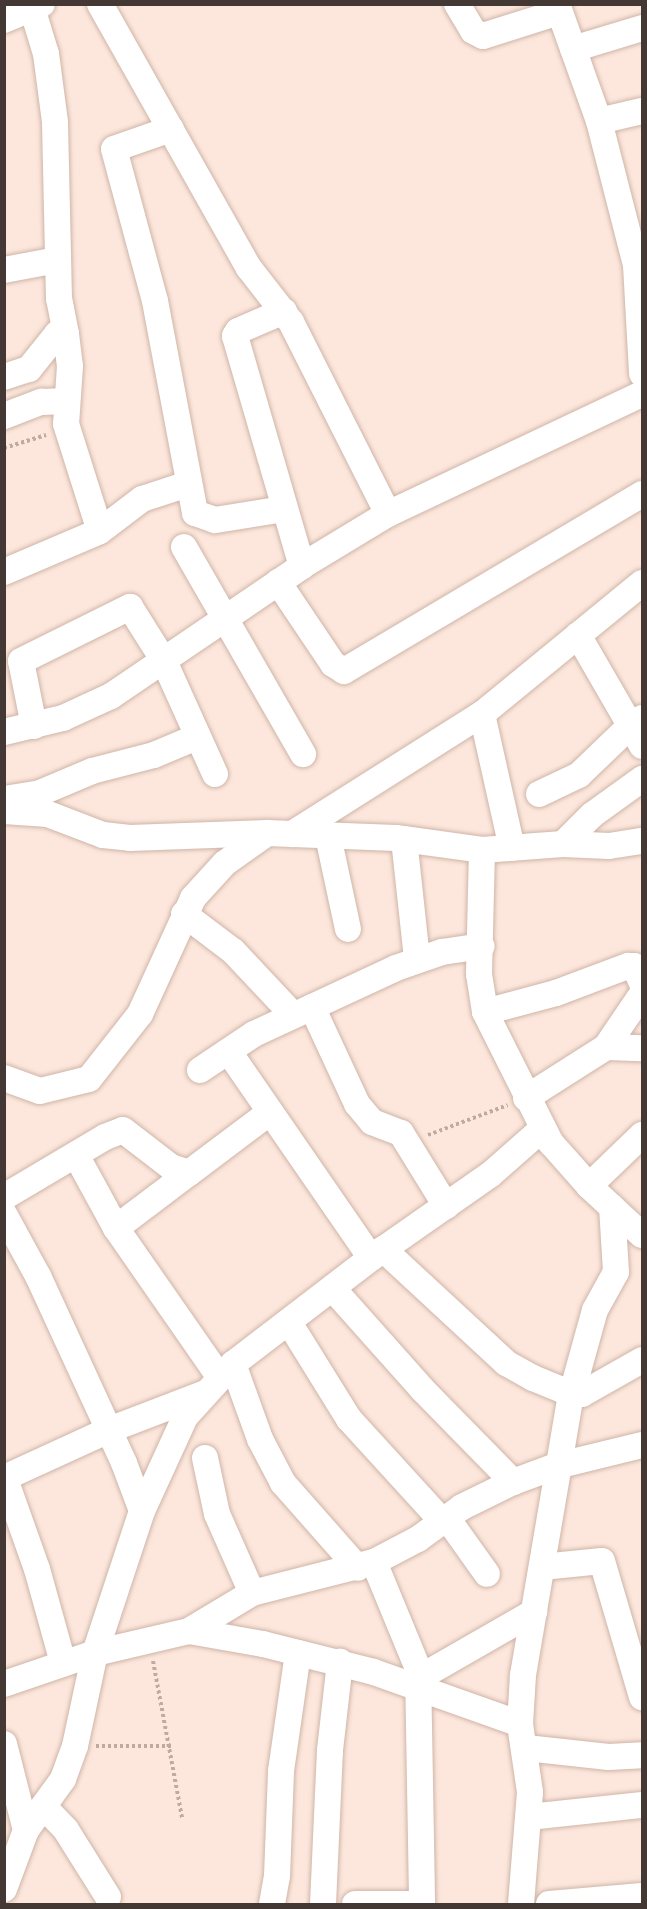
<!DOCTYPE html>
<html>
<head>
<meta charset="utf-8">
<style>
  body { margin:0 }
  #map { position:relative; width:647px; height:1909px; overflow:hidden; background:#fde7dc; font-family:Barlow,sans-serif }
  div>[style] { position:absolute }
  [style*='--x'] { left:calc(var(--x)*1px); top:calc(var(--y)*1px); width:calc(var(--w)*1px); rotate:calc(var(--a)*1deg) }
  .path>* { height:4px; margin-top:-2px; transform-origin:0; background:repeating-linear-gradient(90deg,#bdaba2 0 3px,transparent 0 6px) }
  .roads { filter:drop-shadow(0 0 2px #cfb5a8) drop-shadow(0 0 2px #cfb5a8) }
  .minor>* { height:26px; margin:-13px; padding:0 13px; transform-origin:13px; border-radius:13px; background:#fff }
  span { translate:-50% -50%; white-space:nowrap; text-align:center; line-height:1.15; -webkit-text-stroke:6px #fde7dc; paint-order:stroke }
  .frame { position:absolute; inset:0; border:6px solid #433833; pointer-events:none }
</style>
</head>
<body>
<div id="map">
  <div class="path">
    <i style="--x:4;--y:448;--w:44;--a:-17.2"></i>
    <i style="--x:428;--y:1135;--w:85;--a:-20.6"></i>
    <i style="--x:153;--y:1661;--w:160;--a:79.5"></i>
    <i style="--x:96;--y:1746;--w:75;--a:0"></i>
  </div>
  <div class="roads">
    <div class="minor">
      <i style="--x:100;--y:4;--w:303;--a:60.6"></i>
      <i style="--x:249;--y:268;--w:68;--a:52.1"></i>
      <i style="--x:291;--y:322;--w:215;--a:63.2"></i>
      <i style="--x:457;--y:4;--w:31;--a:59"></i>
      <i style="--x:473;--y:31;--w:11;--a:27"></i>
      <i style="--x:483;--y:36;--w:80;--a:-17.5"></i>
      <i style="--x:557;--y:4;--w:124;--a:70.3"></i>
      <i style="--x:599;--y:121;--w:149;--a:75.6"></i>
      <i style="--x:636;--y:265;--w:109;--a:86.8"></i>
      <i style="--x:4;--y:20;--w:41;--a:-22.8"></i>
      <i style="--x:573;--y:49;--w:72;--a:-16.9"></i>
      <i style="--x:599;--y:121;--w:44;--a:-13.1"></i>
      <i style="--x:171;--y:129;--w:60;--a:160.7"></i>
      <i style="--x:114;--y:149;--w:157;--a:74.9"></i>
      <i style="--x:155;--y:301;--w:216;--a:79.3"></i>
      <i style="--x:195;--y:513;--w:21;--a:19"></i>
      <i style="--x:215;--y:520;--w:70;--a:-9.1"></i>
      <i style="--x:4;--y:270;--w:54;--a:-10.7"></i>
      <i style="--x:284;--y:311;--w:50;--a:156.5"></i>
      <i style="--x:238;--y:331;--w:6;--a:121"></i>
      <i style="--x:235;--y:336;--w:240;--a:73.8"></i>
      <i style="--x:66;--y:334;--w:32;--a:83"></i>
      <i style="--x:70;--y:366;--w:58;--a:93.9"></i>
      <i style="--x:66;--y:424;--w:112;--a:72.4"></i>
      <i style="--x:4;--y:377;--w:26;--a:-18"></i>
      <i style="--x:29;--y:369;--w:45;--a:-51.3"></i>
      <i style="--x:57;--y:334;--w:9;--a:0"></i>
      <i style="--x:66;--y:334;--w:36;--a:-101"></i>
      <i style="--x:59;--y:299;--w:177;--a:-91.3"></i>
      <i style="--x:55;--y:122;--w:69;--a:-97.5"></i>
      <i style="--x:46;--y:54;--w:48;--a:-106.9"></i>
      <i style="--x:4;--y:416;--w:40;--a:-21"></i>
      <i style="--x:41;--y:402;--w:26;--a:-2"></i>
      <i style="--x:184;--y:547;--w:239;--a:60.1"></i>
      <i style="--x:4;--y:572;--w:104;--a:-23.1"></i>
      <i style="--x:100;--y:531;--w:53;--a:-37.3"></i>
      <i style="--x:142;--y:499;--w:48;--a:-18.1"></i>
      <i style="--x:278;--y:582;--w:99;--a:56.1"></i>
      <i style="--x:333;--y:664;--w:13;--a:32"></i>
      <i style="--x:344;--y:671;--w:347;--a:-30.7"></i>
      <i style="--x:578;--y:635;--w:128;--a:60"></i>
      <i style="--x:482;--y:714;--w:137;--a:77.4"></i>
      <i style="--x:34;--y:726;--w:66;--a:-101.3"></i>
      <i style="--x:21;--y:661;--w:122;--a:-26.4"></i>
      <i style="--x:130;--y:607;--w:64;--a:57.8"></i>
      <i style="--x:164;--y:661;--w:124;--a:65.7"></i>
      <i style="--x:4;--y:732;--w:61;--a:-13.3"></i>
      <i style="--x:63;--y:718;--w:53;--a:-24.6"></i>
      <i style="--x:111;--y:696;--w:231;--a:-34.2"></i>
      <i style="--x:302;--y:566;--w:100;--a:-31.2"></i>
      <i style="--x:388;--y:514;--w:281;--a:-25.3"></i>
      <i style="--x:539;--y:794;--w:44;--a:-25.4"></i>
      <i style="--x:579;--y:775;--w:72;--a:-43.9"></i>
      <i style="--x:631;--y:725;--w:13;--a:-32"></i>
      <i style="--x:4;--y:799;--w:36;--a:-9"></i>
      <i style="--x:40;--y:793;--w:56;--a:-22.9"></i>
      <i style="--x:92;--y:771;--w:64;--a:-14.5"></i>
      <i style="--x:154;--y:755;--w:47;--a:-22.7"></i>
      <i style="--x:4;--y:811;--w:44;--a:3.9"></i>
      <i style="--x:48;--y:814;--w:59;--a:20.9"></i>
      <i style="--x:103;--y:835;--w:27;--a:6"></i>
      <i style="--x:130;--y:838;--w:137;--a:-2.1"></i>
      <i style="--x:267;--y:833;--w:129;--a:2.2"></i>
      <i style="--x:396;--y:838;--w:87;--a:7.9"></i>
      <i style="--x:482;--y:850;--w:81;--a:-4.2"></i>
      <i style="--x:563;--y:844;--w:46;--a:2.5"></i>
      <i style="--x:609;--y:846;--w:33;--a:-9"></i>
      <i style="--x:292;--y:834;--w:225;--a:-32.3"></i>
      <i style="--x:482;--y:714;--w:207;--a:-39.3"></i>
      <i style="--x:328;--y:836;--w:95;--a:77.9"></i>
      <i style="--x:404;--y:839;--w:121;--a:83.8"></i>
      <i style="--x:563;--y:844;--w:41;--a:-45"></i>
      <i style="--x:592;--y:815;--w:62;--a:-35.8"></i>
      <i style="--x:482;--y:850;--w:124;--a:91.4"></i>
      <i style="--x:479;--y:974;--w:38;--a:81"></i>
      <i style="--x:485;--y:1012;--w:147;--a:63.3"></i>
      <i style="--x:551;--y:1143;--w:57;--a:48.5"></i>
      <i style="--x:589;--y:1186;--w:72;--a:42.8"></i>
      <i style="--x:184;--y:914;--w:61;--a:37.1"></i>
      <i style="--x:233;--y:951;--w:88;--a:46.8"></i>
      <i style="--x:312;--y:1007;--w:107;--a:65.1"></i>
      <i style="--x:357;--y:1104;--w:23;--a:50"></i>
      <i style="--x:372;--y:1122;--w:31;--a:21"></i>
      <i style="--x:401;--y:1133;--w:86;--a:58.3"></i>
      <i style="--x:485;--y:1012;--w:73;--a:-15"></i>
      <i style="--x:556;--y:993;--w:77;--a:-20.6"></i>
      <i style="--x:628;--y:966;--w:6;--a:0"></i>
      <i style="--x:634;--y:966;--w:19;--a:65"></i>
      <i style="--x:606;--y:1047;--w:36;--a:2"></i>
      <i style="--x:229;--y:1052;--w:250;--a:55.4"></i>
      <i style="--x:200;--y:1070;--w:65;--a:-33.7"></i>
      <i style="--x:254;--y:1034;--w:157;--a:-24.9"></i>
      <i style="--x:396;--y:968;--w:49;--a:-19.2"></i>
      <i style="--x:442;--y:952;--w:40;--a:-8.5"></i>
      <i style="--x:4;--y:1078;--w:38;--a:20"></i>
      <i style="--x:40;--y:1091;--w:50;--a:-13.8"></i>
      <i style="--x:89;--y:1079;--w:83;--a:-51.9"></i>
      <i style="--x:140;--y:1014;--w:128;--a:-65.4"></i>
      <i style="--x:193;--y:898;--w:47;--a:-47.6"></i>
      <i style="--x:225;--y:863;--w:52;--a:-35.5"></i>
      <i style="--x:526;--y:1098;--w:95;--a:-32.5"></i>
      <i style="--x:606;--y:1047;--w:64;--a:-55.8"></i>
      <i style="--x:76;--y:1155;--w:83;--a:61.3"></i>
      <i style="--x:116;--y:1228;--w:180;--a:55.2"></i>
      <i style="--x:589;--y:1186;--w:74;--a:-43.9"></i>
      <i style="--x:4;--y:1197;--w:117;--a:-30.7"></i>
      <i style="--x:105;--y:1137;--w:19;--a:-21"></i>
      <i style="--x:123;--y:1130;--w:61;--a:37.6"></i>
      <i style="--x:171;--y:1167;--w:19;--a:18"></i>
      <i style="--x:189;--y:1173;--w:100;--a:-36.9"></i>
      <i style="--x:4;--y:1214;--w:71;--a:61.3"></i>
      <i style="--x:38;--y:1276;--w:206;--a:65.3"></i>
      <i style="--x:124;--y:1463;--w:51;--a:69.4"></i>
      <i style="--x:116;--y:1228;--w:91;--a:-37"></i>
      <i style="--x:383;--y:1249;--w:168;--a:42.8"></i>
      <i style="--x:506;--y:1363;--w:31;--a:29"></i>
      <i style="--x:533;--y:1378;--w:42;--a:22.3"></i>
      <i style="--x:572;--y:1394;--w:10;--a:0"></i>
      <i style="--x:582;--y:1394;--w:69;--a:-29.5"></i>
      <i style="--x:334;--y:1290;--w:134;--a:48.3"></i>
      <i style="--x:423;--y:1390;--w:129;--a:45.6"></i>
      <i style="--x:290;--y:1324;--w:112;--a:58.2"></i>
      <i style="--x:349;--y:1419;--w:139;--a:47.6"></i>
      <i style="--x:443;--y:1522;--w:9;--a:18"></i>
      <i style="--x:452;--y:1525;--w:60;--a:54.5"></i>
      <i style="--x:233;--y:1364;--w:80;--a:70.2"></i>
      <i style="--x:260;--y:1439;--w:50;--a:62.4"></i>
      <i style="--x:283;--y:1483;--w:113;--a:48.6"></i>
      <i style="--x:205;--y:1458;--w:57;--a:77.9"></i>
      <i style="--x:217;--y:1514;--w:86;--a:66.1"></i>
      <i style="--x:4;--y:1476;--w:99;--a:70.5"></i>
      <i style="--x:37;--y:1569;--w:98;--a:74.5"></i>
      <i style="--x:4;--y:1478;--w:115;--a:-24.6"></i>
      <i style="--x:109;--y:1430;--w:101;--a:-21"></i>
      <i style="--x:374;--y:1562;--w:116;--a:67.6"></i>
      <i style="--x:418;--y:1669;--w:235;--a:89"></i>
      <i style="--x:542;--y:1567;--w:60;--a:-5.7"></i>
      <i style="--x:602;--y:1561;--w:142;--a:73.6"></i>
      <i style="--x:189;--y:1631;--w:74;--a:-31.1"></i>
      <i style="--x:252;--y:1593;--w:126;--a:-14.3"></i>
      <i style="--x:374;--y:1562;--w:50;--a:-27.6"></i>
      <i style="--x:418;--y:1539;--w:54;--a:-36"></i>
      <i style="--x:462;--y:1507;--w:57;--a:-26.1"></i>
      <i style="--x:513;--y:1482;--w:46;--a:-20.4"></i>
      <i style="--x:556;--y:1466;--w:89;--a:-13.7"></i>
      <i style="--x:419;--y:1678;--w:133;--a:-29.9"></i>
      <i style="--x:4;--y:1684;--w:96;--a:-18.8"></i>
      <i style="--x:95;--y:1653;--w:97;--a:-13.2"></i>
      <i style="--x:189;--y:1631;--w:75;--a:10"></i>
      <i style="--x:263;--y:1644;--w:114;--a:14.2"></i>
      <i style="--x:374;--y:1672;--w:155;--a:19.6"></i>
      <i style="--x:4;--y:1744;--w:89;--a:75.7"></i>
      <i style="--x:26;--y:1830;--w:63;--a:110.4"></i>
      <i style="--x:526;--y:1748;--w:83;--a:6.2"></i>
      <i style="--x:609;--y:1757;--w:33;--a:-3"></i>
      <i style="--x:45;--y:1808;--w:30;--a:46"></i>
      <i style="--x:66;--y:1830;--w:79;--a:57.9"></i>
      <i style="--x:529;--y:1817;--w:114;--a:-6.1"></i>
      <i style="--x:26;--y:1830;--w:63;--a:-54"></i>
      <i style="--x:63;--y:1779;--w:35;--a:-70"></i>
      <i style="--x:75;--y:1746;--w:95;--a:-77.9"></i>
      <i style="--x:95;--y:1653;--w:150;--a:-71.7"></i>
      <i style="--x:142;--y:1511;--w:103;--a:-65.4"></i>
      <i style="--x:185;--y:1417;--w:72;--a:-47.8"></i>
      <i style="--x:233;--y:1364;--w:174;--a:-37.5"></i>
      <i style="--x:371;--y:1258;--w:146;--a:-35"></i>
      <i style="--x:491;--y:1174;--w:68;--a:-41.4"></i>
      <i style="--x:272;--y:1904;--w:28;--a:-80"></i>
      <i style="--x:277;--y:1876;--w:105;--a:-87.8"></i>
      <i style="--x:281;--y:1771;--w:119;--a:-81.8"></i>
      <i style="--x:323;--y:1904;--w:154;--a:-87.4"></i>
      <i style="--x:330;--y:1750;--w:89;--a:-83.5"></i>
      <i style="--x:355;--y:1904;--w:57;--a:0"></i>
      <i style="--x:521;--y:1904;--w:112;--a:-85.4"></i>
      <i style="--x:530;--y:1792;--w:69;--a:-98.4"></i>
      <i style="--x:520;--y:1724;--w:49;--a:-86.5"></i>
      <i style="--x:523;--y:1675;--w:279;--a:-80.3"></i>
      <i style="--x:570;--y:1400;--w:93;--a:-74.5"></i>
      <i style="--x:595;--y:1310;--w:43;--a:-61.1"></i>
      <i style="--x:616;--y:1272;--w:65;--a:-93.5"></i>
      <i style="--x:549;--y:1904;--w:93;--a:-4.9"></i>
    </div>
  </div>
  <div class="frame"></div>
</div>
</body>
</html>
